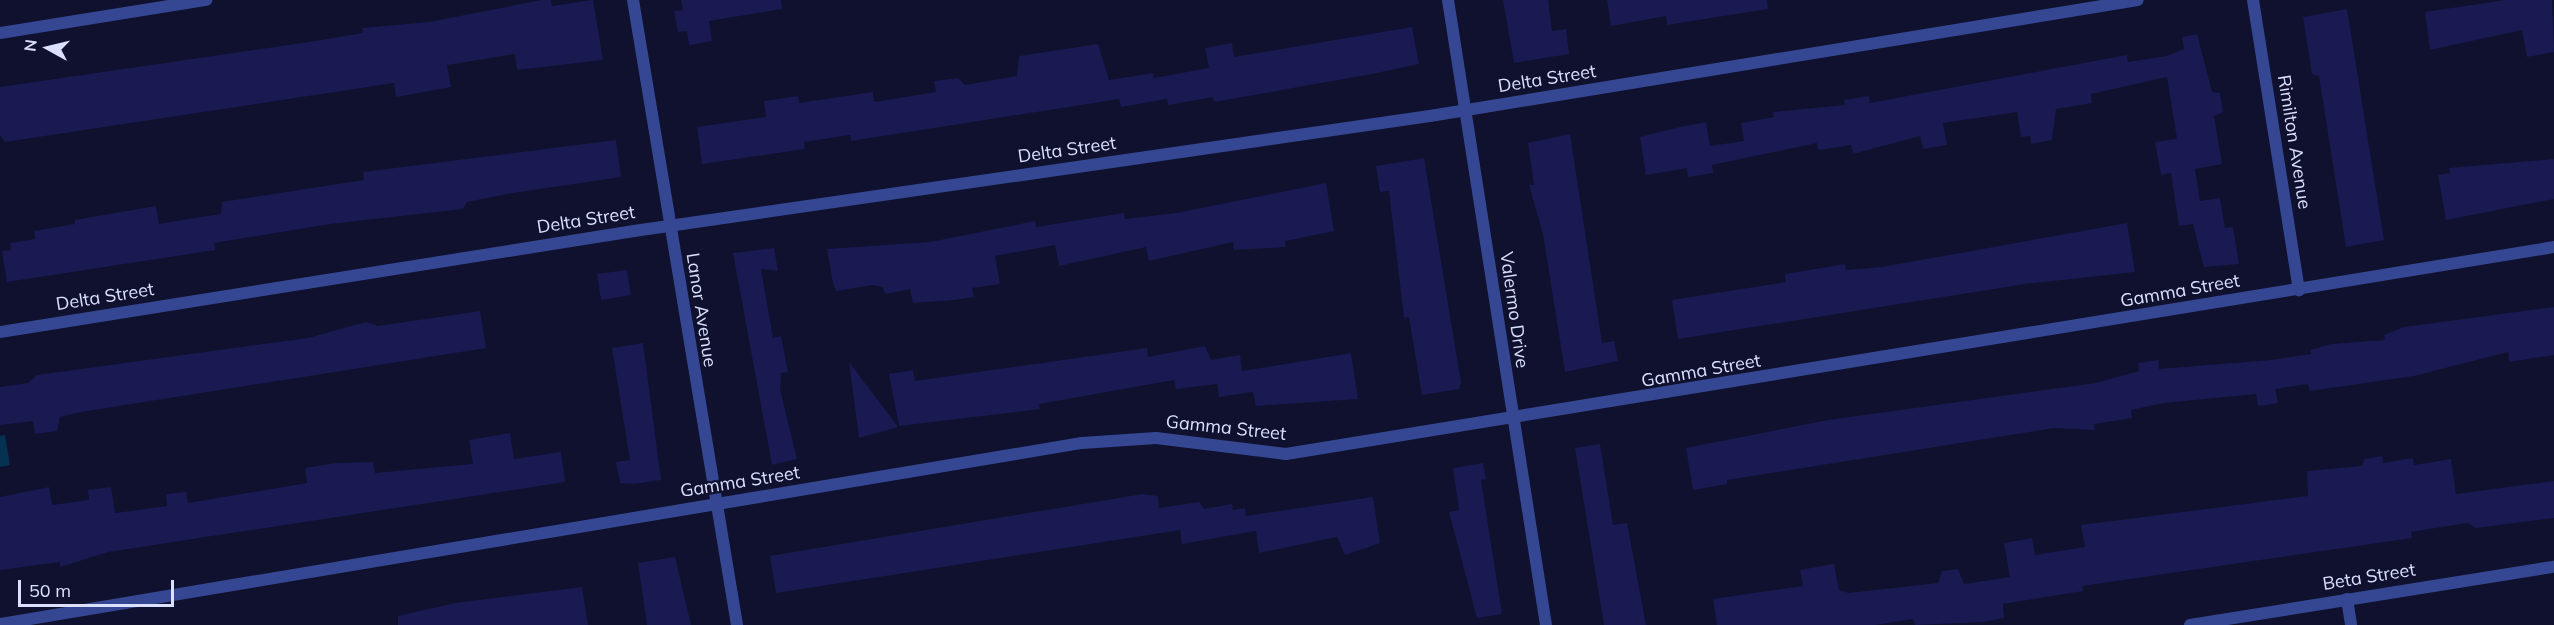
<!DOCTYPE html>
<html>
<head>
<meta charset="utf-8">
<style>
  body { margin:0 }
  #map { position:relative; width:2554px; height:625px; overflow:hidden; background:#0f112e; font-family:Mulish,sans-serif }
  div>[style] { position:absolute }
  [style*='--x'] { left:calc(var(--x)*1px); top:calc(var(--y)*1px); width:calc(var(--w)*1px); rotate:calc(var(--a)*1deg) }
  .water>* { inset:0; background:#053251 }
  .building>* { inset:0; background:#191a51 }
  .street>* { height:12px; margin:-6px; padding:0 6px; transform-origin:6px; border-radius:6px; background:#354792 }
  span { translate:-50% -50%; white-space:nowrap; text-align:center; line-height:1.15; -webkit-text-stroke:4.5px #0f112e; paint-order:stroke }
  .street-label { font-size:18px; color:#dce0ff }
  .north { position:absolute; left:18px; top:18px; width:60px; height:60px; -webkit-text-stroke:4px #0f112e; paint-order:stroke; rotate:278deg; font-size:16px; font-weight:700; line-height:24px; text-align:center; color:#dce0ff }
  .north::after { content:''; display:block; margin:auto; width:21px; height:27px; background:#dce0ff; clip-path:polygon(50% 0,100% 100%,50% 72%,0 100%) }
  .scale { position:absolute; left:18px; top:580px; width:156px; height:27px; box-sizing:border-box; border:3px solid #dce0ff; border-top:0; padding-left:8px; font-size:18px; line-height:21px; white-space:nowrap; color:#dce0ff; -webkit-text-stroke:4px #0f112e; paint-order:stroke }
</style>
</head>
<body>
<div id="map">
  <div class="water">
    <i style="clip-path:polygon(5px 435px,10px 465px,0 467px,0 436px)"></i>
  </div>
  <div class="building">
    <i style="clip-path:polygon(542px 0,551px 0,552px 6px,593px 0,603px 60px,517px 70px,515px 54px,447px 65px,451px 87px,396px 97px,394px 83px,5px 142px,0 135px,0 87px,309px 42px,363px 33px,362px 28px,429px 22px)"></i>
    <i style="clip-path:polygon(681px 0,781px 0,782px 9px,709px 21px,712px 41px,689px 45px,687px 31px,678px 32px,674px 11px,683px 10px)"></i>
    <i style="clip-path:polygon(1503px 0,1548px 0,1552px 31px,1566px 29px,1569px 54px,1514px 63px)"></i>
    <i style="clip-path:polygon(1607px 0,1767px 0,1768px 9px,1667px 25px,1666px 16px,1611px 26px)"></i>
    <i style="clip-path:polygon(2505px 0,2552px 0,2554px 52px,2527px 57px,2522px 30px,2430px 50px,2425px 12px)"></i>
    <i style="clip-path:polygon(2347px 9px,2384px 240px,2346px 247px,2319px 76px,2312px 74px,2303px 17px)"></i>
    <i style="clip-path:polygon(1412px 27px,1419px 64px,1372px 74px,1214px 102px,1213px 97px,1168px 105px,1167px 99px,1121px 107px,1119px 99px,851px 141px,850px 135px,804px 142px,805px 149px,702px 164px,697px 127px,766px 117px,764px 101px,798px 96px,799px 103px,873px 92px,874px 102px,936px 92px,934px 81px,958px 78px,965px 85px,1017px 76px,1019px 56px,1098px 44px,1109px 80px,1153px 73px,1154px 78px,1209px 68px,1205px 48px,1232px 43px,1234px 57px)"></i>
    <i style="clip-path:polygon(2197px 34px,2212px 92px,2220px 93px,2223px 112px,2214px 116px,2222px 164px,2195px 169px,2200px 201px,2220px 198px,2225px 228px,2233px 227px,2239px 264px,2204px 267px,2193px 224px,2179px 226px,2171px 173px,2161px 175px,2155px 142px,2177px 139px,2167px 77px,2091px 94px,2092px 103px,2056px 109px,2052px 140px,2031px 144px,2030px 136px,2021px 137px,2017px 112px,1943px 123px,1947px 145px,1923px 149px,1920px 136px,1853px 154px,1851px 145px,1818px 150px,1817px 143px,1712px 165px,1713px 173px,1688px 177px,1687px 168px,1646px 175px,1640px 137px,1680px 127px,1706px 122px,1710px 146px,1744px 141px,1741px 123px,1774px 117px,1773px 112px,1845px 105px,1844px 100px,1869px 96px,1870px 103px,2127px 55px,2128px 62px,2167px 56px,2184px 49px,2182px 37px)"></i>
    <i style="clip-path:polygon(1570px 134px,1602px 343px,1614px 341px,1618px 361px,1565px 372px,1543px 234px,1529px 185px,1534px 185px,1528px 143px)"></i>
    <i style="clip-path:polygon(616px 140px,621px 177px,507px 194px,467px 202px,463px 209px,330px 224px,214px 243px,215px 250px,7px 282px,2px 251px,11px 250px,10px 243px,35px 239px,34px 231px,75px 224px,75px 220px,156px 206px,159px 224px,188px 219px,221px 214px,222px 202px,364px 180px,363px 172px)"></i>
    <i style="clip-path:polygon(1424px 158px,1461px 383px,1459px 389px,1422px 395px,1409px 317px,1404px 318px,1389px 191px,1380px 192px,1376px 166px)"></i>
    <i style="clip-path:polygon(2554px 159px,2554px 199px,2446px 220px,2438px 175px,2450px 173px,2449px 168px)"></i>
    <i style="clip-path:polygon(1326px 183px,1334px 231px,1285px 241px,1286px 247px,1234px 250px,1233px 242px,1149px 261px,1146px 247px,1059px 266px,1055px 245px,995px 256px,1000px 284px,972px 288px,974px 297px,954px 300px,913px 303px,910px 289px,885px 294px,883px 287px,873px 285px,836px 291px,833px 283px,827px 249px,930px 242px,1035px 221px,1036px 227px,1124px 213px,1125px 219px,1176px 213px)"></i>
    <i style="clip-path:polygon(2127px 223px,2135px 272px,2025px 284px,1678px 339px,1672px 300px,1786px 282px,1785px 274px,1845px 264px,1846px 270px,1882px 267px)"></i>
    <i style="clip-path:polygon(774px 248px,778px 271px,761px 269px,773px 338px,781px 336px,788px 372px,781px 373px,780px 389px,797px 459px,772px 465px,733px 253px)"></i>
    <i style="clip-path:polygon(627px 270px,631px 295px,601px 300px,597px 274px)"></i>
    <i style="clip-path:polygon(2554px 307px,2554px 355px,2509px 362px,2508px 352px,2414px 376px,2310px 391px,2308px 384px,2275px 389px,2278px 403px,2258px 406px,2256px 394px,2164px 403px,2131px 410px,2132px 418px,2094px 424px,2095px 430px,2054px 428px,1727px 480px,1727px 484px,1693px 490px,1686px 448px,1828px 420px,2096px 383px,2139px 371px,2138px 363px,2158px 360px,2159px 369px,2271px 360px,2311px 354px,2310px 350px,2331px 344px,2385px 340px,2384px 335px,2404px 327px)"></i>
    <i style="clip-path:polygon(480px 311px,486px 348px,81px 412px,60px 417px,57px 431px,35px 434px,33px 421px,0 425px,0 387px,28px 383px,37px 375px,308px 338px,366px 322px,378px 326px)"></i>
    <i style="clip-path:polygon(643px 343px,661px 480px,634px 484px,620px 483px,616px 462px,630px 460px,612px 348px)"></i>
    <i style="clip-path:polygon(1205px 346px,1211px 360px,1240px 355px,1242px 371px,1351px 353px,1358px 399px,1256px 406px,1253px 392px,1219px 397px,1217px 384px,1176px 389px,1174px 380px,1039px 404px,1040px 409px,899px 426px,889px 374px,913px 370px,915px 381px,1147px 348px,1148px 357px)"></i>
    <i style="clip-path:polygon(849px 362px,898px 427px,859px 438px)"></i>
    <i style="clip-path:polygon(510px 433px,514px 459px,561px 452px,565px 482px,108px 552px,60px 567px,60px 562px,0 570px,0 497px,49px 487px,52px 505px,89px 500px,88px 490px,111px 487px,115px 513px,131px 511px,167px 506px,166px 494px,186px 492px,188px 503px,307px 483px,305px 468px,336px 463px,373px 462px,375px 473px,473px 464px,469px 440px)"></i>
    <i style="clip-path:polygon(1600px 444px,1613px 525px,1627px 523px,1646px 625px,1604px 625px,1575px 448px)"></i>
    <i style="clip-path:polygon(2382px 456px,2383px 463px,2413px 458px,2414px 465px,2451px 459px,2456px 494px,2554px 481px,2554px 518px,2476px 528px,2467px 523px,2411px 532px,2412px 538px,2082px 586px,2083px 591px,2003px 604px,2004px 618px,1983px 622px,1915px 625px,1913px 619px,1875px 625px,1717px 625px,1713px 599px,1803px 586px,1800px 570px,1834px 564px,1839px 590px,1849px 593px,1938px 583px,1942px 571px,1958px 569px,1964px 584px,2010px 577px,2004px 543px,2032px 538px,2035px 555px,2085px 547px,2081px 525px,2308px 496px,2307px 471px,2362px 466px,2364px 459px)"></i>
    <i style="clip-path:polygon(1483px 463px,1486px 479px,1481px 480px,1502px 614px,1477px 618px,1449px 512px,1459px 510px,1453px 468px)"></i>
    <i style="clip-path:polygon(1143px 494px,1158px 496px,1159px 508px,1199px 502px,1204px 509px,1232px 504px,1233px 510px,1245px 508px,1246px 516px,1373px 497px,1380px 543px,1345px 555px,1337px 537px,1259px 553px,1256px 531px,1182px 544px,1180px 530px,776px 593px,770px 556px)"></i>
    <i style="clip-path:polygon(675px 557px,691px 625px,647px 625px,638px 563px)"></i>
    <i style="clip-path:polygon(582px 587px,588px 625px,398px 625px,398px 616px,455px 603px)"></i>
  </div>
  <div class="street">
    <i style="--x:633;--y:0;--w:634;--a:80.55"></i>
    <i style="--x:1448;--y:0;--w:633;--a:81.09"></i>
    <i style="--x:2253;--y:0;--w:294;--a:81"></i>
    <i style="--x:0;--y:33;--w:209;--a:-9.1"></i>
    <i style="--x:0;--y:332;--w:642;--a:-9.05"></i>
    <i style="--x:634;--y:231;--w:804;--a:-8.22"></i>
    <i style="--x:1430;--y:116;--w:717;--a:-9.3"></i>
    <i style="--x:2347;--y:599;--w:26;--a:81"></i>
    <i style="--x:0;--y:624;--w:1097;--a:-9.5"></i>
    <i style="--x:1082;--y:443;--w:74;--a:-3.9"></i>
    <i style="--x:1156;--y:438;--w:131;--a:7"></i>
    <i style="--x:1286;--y:454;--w:1285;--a:-9.27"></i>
    <i style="--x:2190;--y:625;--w:369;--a:-9.1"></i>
  </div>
  <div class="street-label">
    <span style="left:1547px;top:79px;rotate:-9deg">Delta Street</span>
    <span style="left:2294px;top:142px;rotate:81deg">Rimilton Avenue</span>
    <span style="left:1067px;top:150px;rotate:-8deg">Delta Street</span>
    <span style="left:586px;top:220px;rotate:-9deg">Delta Street</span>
    <span style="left:2180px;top:291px;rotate:-10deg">Gamma Street</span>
    <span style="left:105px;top:297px;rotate:-9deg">Delta Street</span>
    <span style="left:701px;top:310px;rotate:81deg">Lanor Avenue</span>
    <span style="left:1514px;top:310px;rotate:82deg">Valermo Drive</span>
    <span style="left:1701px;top:371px;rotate:-10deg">Gamma Street</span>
    <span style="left:1226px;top:428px;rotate:6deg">Gamma Street</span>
    <span style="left:740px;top:482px;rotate:-9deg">Gamma Street</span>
    <span style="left:2369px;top:577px;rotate:-9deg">Beta Street</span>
  </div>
  <div class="north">N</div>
  <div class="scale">50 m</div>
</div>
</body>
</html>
